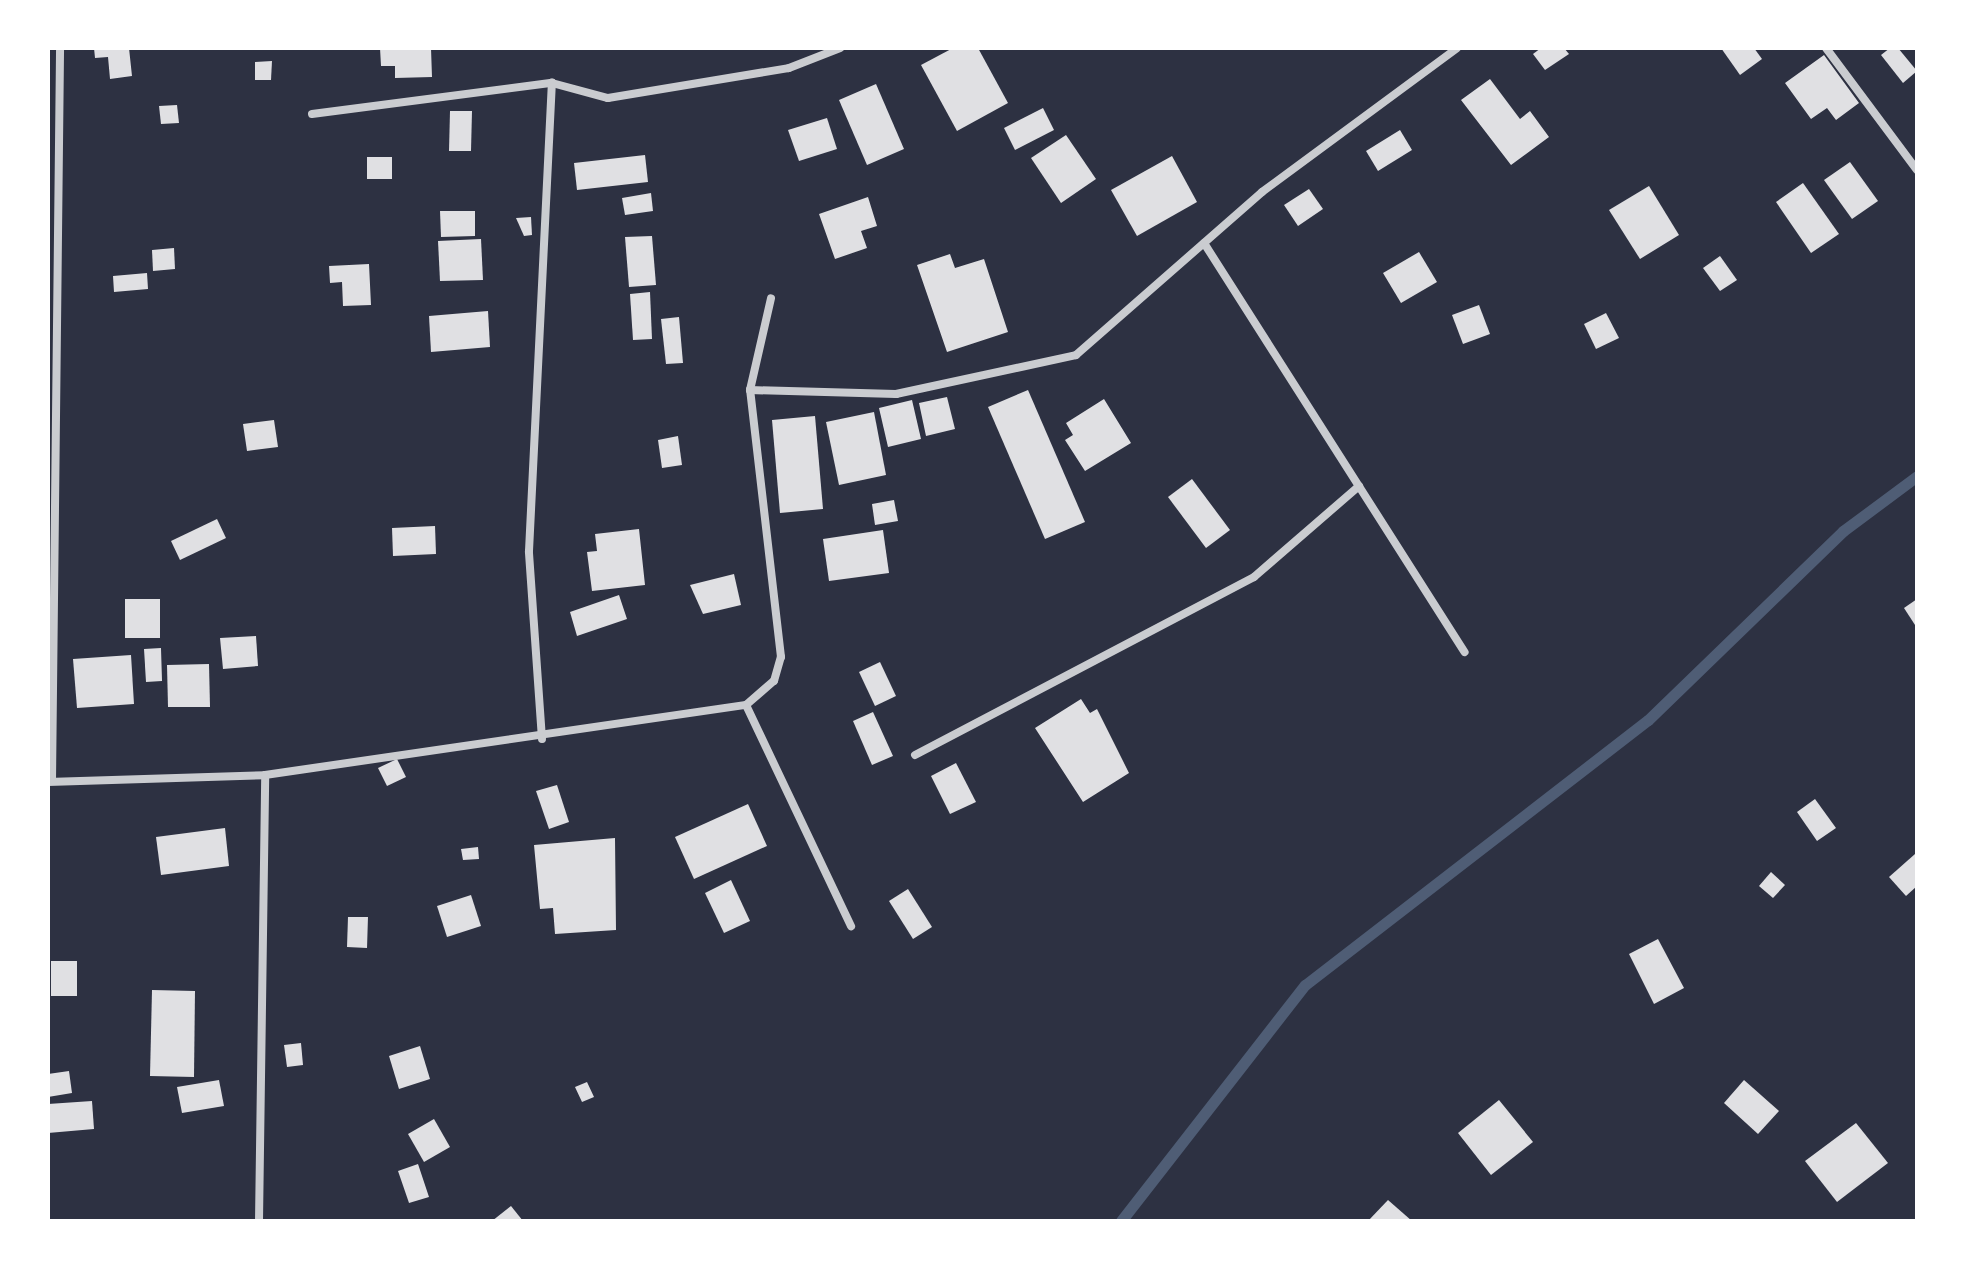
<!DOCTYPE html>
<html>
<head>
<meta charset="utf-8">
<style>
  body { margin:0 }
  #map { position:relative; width:1965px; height:1269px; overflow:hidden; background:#2d3142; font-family:"DejaVu Sans",sans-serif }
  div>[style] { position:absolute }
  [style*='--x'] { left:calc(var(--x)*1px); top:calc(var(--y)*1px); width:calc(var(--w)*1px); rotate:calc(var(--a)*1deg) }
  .stream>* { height:11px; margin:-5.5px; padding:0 5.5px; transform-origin:5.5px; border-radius:5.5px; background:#4f5d75 }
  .building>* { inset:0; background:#e0e0e3 }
  .minor>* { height:8px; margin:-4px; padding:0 4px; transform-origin:4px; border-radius:4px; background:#caccd0 }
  span { translate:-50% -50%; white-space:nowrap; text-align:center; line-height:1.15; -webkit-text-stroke:6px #fff; paint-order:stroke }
  .frame { position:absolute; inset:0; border:50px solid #fff; pointer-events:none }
</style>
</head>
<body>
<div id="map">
  <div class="stream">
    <i style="--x:1121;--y:1221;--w:299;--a:-52.1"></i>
    <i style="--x:1305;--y:985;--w:433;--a:-37.7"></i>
    <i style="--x:1648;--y:720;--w:272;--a:-44.1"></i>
    <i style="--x:1843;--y:531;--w:92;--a:-36.6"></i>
  </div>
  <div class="building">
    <i style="clip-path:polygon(94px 48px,129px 48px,132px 76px,110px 79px,108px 57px,95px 58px)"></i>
    <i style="clip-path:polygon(380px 48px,431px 48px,432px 77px,395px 78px,395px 66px,381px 66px)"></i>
    <i style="clip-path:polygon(953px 48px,978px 48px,1008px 103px,957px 131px,921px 65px)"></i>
    <i style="clip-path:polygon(1541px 48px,1564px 48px,1569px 54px,1545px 70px,1533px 54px)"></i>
    <i style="clip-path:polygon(1721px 48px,1754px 48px,1762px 59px,1740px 75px)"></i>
    <i style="clip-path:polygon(1890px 48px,1898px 48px,1917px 71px,1903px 83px,1881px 55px)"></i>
    <i style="clip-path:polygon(1824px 55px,1859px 103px,1836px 120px,1827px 108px,1811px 119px,1785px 83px)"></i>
    <i style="clip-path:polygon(272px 61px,271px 80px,255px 80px,255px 62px)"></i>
    <i style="clip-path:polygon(1490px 79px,1520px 119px,1530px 111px,1549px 137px,1511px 165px,1461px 100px)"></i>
    <i style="clip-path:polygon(876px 84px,904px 149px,867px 165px,839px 100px)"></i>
    <i style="clip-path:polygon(177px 105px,179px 123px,161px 124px,159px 106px)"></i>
    <i style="clip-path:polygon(1043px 108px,1054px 130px,1015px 150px,1004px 128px)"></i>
    <i style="clip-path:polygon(450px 111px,472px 111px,471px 151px,449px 151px)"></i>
    <i style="clip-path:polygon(827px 118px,837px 149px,799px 161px,788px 130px)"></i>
    <i style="clip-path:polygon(1400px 130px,1412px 150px,1378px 171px,1366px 151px)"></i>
    <i style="clip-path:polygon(1066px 135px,1096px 179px,1061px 203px,1031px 158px)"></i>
    <i style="clip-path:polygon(645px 155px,648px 182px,577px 190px,574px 163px)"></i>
    <i style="clip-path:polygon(1172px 156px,1197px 202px,1137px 236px,1111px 190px)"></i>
    <i style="clip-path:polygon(367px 157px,392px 157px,392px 179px,367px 179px)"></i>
    <i style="clip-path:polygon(1850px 162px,1878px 201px,1852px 219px,1824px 180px)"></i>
    <i style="clip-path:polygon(1803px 183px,1839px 234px,1811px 253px,1776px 202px)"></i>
    <i style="clip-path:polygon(1649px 186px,1679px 235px,1640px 259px,1609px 210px)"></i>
    <i style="clip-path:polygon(1309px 189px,1323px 209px,1298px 226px,1284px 205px)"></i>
    <i style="clip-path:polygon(651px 193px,653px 211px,625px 215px,622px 198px)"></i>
    <i style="clip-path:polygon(868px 197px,877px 226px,861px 231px,867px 248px,835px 259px,819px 214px)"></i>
    <i style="clip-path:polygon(440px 211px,475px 211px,475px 236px,441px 237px)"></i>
    <i style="clip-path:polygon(531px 217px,532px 235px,524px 236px,516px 218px)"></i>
    <i style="clip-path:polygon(652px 236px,656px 285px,629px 287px,625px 237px)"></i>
    <i style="clip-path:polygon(481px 239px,483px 280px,440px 281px,438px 241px)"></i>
    <i style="clip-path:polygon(174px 248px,175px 269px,153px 271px,152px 250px)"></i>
    <i style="clip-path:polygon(1419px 252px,1437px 282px,1401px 303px,1383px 273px)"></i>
    <i style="clip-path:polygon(950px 254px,955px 268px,984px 259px,1008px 332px,947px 352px,917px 265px)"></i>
    <i style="clip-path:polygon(1720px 256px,1737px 280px,1720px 291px,1703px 268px)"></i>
    <i style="clip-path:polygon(369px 264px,371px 305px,343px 306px,342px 282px,330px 283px,329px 266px)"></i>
    <i style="clip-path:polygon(147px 273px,148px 289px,114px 292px,113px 276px)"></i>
    <i style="clip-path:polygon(650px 292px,652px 339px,633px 340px,630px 294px)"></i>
    <i style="clip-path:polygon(1479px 305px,1490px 334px,1463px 344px,1452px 315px)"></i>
    <i style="clip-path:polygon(488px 311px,490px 347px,431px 352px,429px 316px)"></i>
    <i style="clip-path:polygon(1606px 313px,1619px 338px,1596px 349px,1584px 324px)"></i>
    <i style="clip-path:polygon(679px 317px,683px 363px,666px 364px,661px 319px)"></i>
    <i style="clip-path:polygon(1028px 390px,1085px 522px,1045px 539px,988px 407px)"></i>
    <i style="clip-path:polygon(947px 397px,955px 429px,926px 436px,919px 403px)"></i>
    <i style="clip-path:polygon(1104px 399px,1131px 443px,1085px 471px,1065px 440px,1073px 435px,1066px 423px)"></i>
    <i style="clip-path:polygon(912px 400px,921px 439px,888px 447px,879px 408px)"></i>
    <i style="clip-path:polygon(874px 412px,886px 475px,839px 485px,826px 422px)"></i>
    <i style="clip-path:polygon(815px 416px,823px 509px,780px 513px,772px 420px)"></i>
    <i style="clip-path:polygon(274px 420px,278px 447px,247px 451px,243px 424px)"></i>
    <i style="clip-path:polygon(678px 436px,682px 465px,662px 468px,658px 440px)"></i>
    <i style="clip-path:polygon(1192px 479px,1230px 530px,1206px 548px,1168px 497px)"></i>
    <i style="clip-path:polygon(894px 500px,898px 521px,875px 525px,872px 504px)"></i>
    <i style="clip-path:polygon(217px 519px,226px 538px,180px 560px,171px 541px)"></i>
    <i style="clip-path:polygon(435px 526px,436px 554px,393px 556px,392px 528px)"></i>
    <i style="clip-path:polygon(639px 529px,645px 585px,592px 591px,587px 552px,597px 551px,595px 534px)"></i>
    <i style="clip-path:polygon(883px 530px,889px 573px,829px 581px,823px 539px)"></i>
    <i style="clip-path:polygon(734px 574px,741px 605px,703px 614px,690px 585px)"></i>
    <i style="clip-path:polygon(619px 595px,627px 619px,577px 636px,570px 612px)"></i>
    <i style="clip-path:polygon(125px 599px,160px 599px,160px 638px,125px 638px)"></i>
    <i style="clip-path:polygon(1917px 599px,1917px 624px,1915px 625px,1904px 608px)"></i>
    <i style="clip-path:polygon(256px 636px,258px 666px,223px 669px,220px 638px)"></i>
    <i style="clip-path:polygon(161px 648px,162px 681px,146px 682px,144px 649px)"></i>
    <i style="clip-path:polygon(131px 655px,134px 704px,77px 708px,73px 659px)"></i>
    <i style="clip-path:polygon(880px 662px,896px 696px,875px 706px,859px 672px)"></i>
    <i style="clip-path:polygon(209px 664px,210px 707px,168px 707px,167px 665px)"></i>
    <i style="clip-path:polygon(1081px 699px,1090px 713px,1097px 709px,1129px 773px,1083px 802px,1035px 728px)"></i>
    <i style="clip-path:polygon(873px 712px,893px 756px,872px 765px,853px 721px)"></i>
    <i style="clip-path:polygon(397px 759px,406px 777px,387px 786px,378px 768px)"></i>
    <i style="clip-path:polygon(956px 763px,976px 802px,950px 814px,931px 776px)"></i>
    <i style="clip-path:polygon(557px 785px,569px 822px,549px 829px,536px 791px)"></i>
    <i style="clip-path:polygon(1815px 799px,1836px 828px,1817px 841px,1797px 812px)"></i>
    <i style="clip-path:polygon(748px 804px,767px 846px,694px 879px,675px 837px)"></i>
    <i style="clip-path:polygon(225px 828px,229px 866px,161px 875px,156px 837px)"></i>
    <i style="clip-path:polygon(615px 838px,616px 930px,555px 934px,553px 908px,540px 909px,534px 845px)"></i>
    <i style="clip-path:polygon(478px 847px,479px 859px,463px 860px,461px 849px)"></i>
    <i style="clip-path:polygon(1915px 854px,1917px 886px,1906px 896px,1889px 877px)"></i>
    <i style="clip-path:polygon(1771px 872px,1785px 885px,1773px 898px,1759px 886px)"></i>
    <i style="clip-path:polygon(731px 880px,750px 921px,724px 933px,705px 893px)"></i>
    <i style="clip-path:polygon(908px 889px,932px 927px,913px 939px,889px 901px)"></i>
    <i style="clip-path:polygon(471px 895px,481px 926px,447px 937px,437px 906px)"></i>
    <i style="clip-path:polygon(348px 917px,368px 917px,367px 948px,347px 947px)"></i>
    <i style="clip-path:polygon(1658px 939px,1684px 988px,1654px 1004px,1629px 954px)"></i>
    <i style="clip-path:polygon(51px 961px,77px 961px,77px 996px,51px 996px)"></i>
    <i style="clip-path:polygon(152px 990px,195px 991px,194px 1077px,150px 1076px)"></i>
    <i style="clip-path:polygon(301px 1043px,303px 1065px,287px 1067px,284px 1045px)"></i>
    <i style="clip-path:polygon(420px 1046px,430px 1079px,399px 1089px,389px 1056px)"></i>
    <i style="clip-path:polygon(69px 1071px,72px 1093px,48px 1097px,48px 1074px)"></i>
    <i style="clip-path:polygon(219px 1080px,224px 1106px,182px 1113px,177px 1087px)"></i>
    <i style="clip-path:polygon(1744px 1080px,1779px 1111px,1758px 1134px,1724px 1103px)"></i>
    <i style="clip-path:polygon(587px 1082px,594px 1097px,582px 1102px,575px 1087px)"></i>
    <i style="clip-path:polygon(1499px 1100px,1533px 1142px,1491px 1175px,1458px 1133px)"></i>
    <i style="clip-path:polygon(92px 1101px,94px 1129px,48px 1133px,48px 1104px)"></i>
    <i style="clip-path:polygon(434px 1119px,450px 1147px,424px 1162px,408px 1134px)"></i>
    <i style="clip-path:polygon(1856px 1123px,1888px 1163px,1837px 1202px,1805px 1161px)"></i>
    <i style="clip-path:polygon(418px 1164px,429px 1197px,409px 1203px,398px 1171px)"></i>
    <i style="clip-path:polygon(1388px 1200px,1412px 1221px,1368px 1221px)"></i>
    <i style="clip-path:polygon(511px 1206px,523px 1221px,492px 1221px)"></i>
  </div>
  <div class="minor">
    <i style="--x:1826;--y:48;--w:152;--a:53.3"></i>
    <i style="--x:312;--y:114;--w:242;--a:-7.4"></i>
    <i style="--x:552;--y:83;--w:58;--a:15"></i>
    <i style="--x:608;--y:98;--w:183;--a:-9.4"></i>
    <i style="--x:789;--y:68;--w:55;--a:-21.4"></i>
    <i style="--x:1204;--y:243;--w:485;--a:57.5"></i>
    <i style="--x:750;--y:390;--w:146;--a:1.6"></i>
    <i style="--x:896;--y:394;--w:184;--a:-12.2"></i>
    <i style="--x:1076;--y:355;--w:247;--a:-41.2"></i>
    <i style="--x:1262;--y:192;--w:242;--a:-36.4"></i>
    <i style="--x:746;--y:705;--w:245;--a:64.6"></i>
    <i style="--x:542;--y:739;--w:188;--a:-94"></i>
    <i style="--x:529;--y:551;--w:469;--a:-87.2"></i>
    <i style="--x:915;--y:755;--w:383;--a:-27.7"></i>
    <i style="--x:1254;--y:577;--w:139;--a:-40.9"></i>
    <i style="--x:52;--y:781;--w:733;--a:-89.37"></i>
    <i style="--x:48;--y:782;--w:217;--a:-1.8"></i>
    <i style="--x:265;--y:775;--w:486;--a:-8.3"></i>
    <i style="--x:746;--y:705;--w:37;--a:-41"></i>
    <i style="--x:774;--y:681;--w:25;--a:-74"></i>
    <i style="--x:781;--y:657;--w:269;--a:-96.6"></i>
    <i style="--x:750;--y:390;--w:94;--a:-77.1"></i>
    <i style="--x:259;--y:1221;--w:446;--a:-89.2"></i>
  </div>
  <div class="frame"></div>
</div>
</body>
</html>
